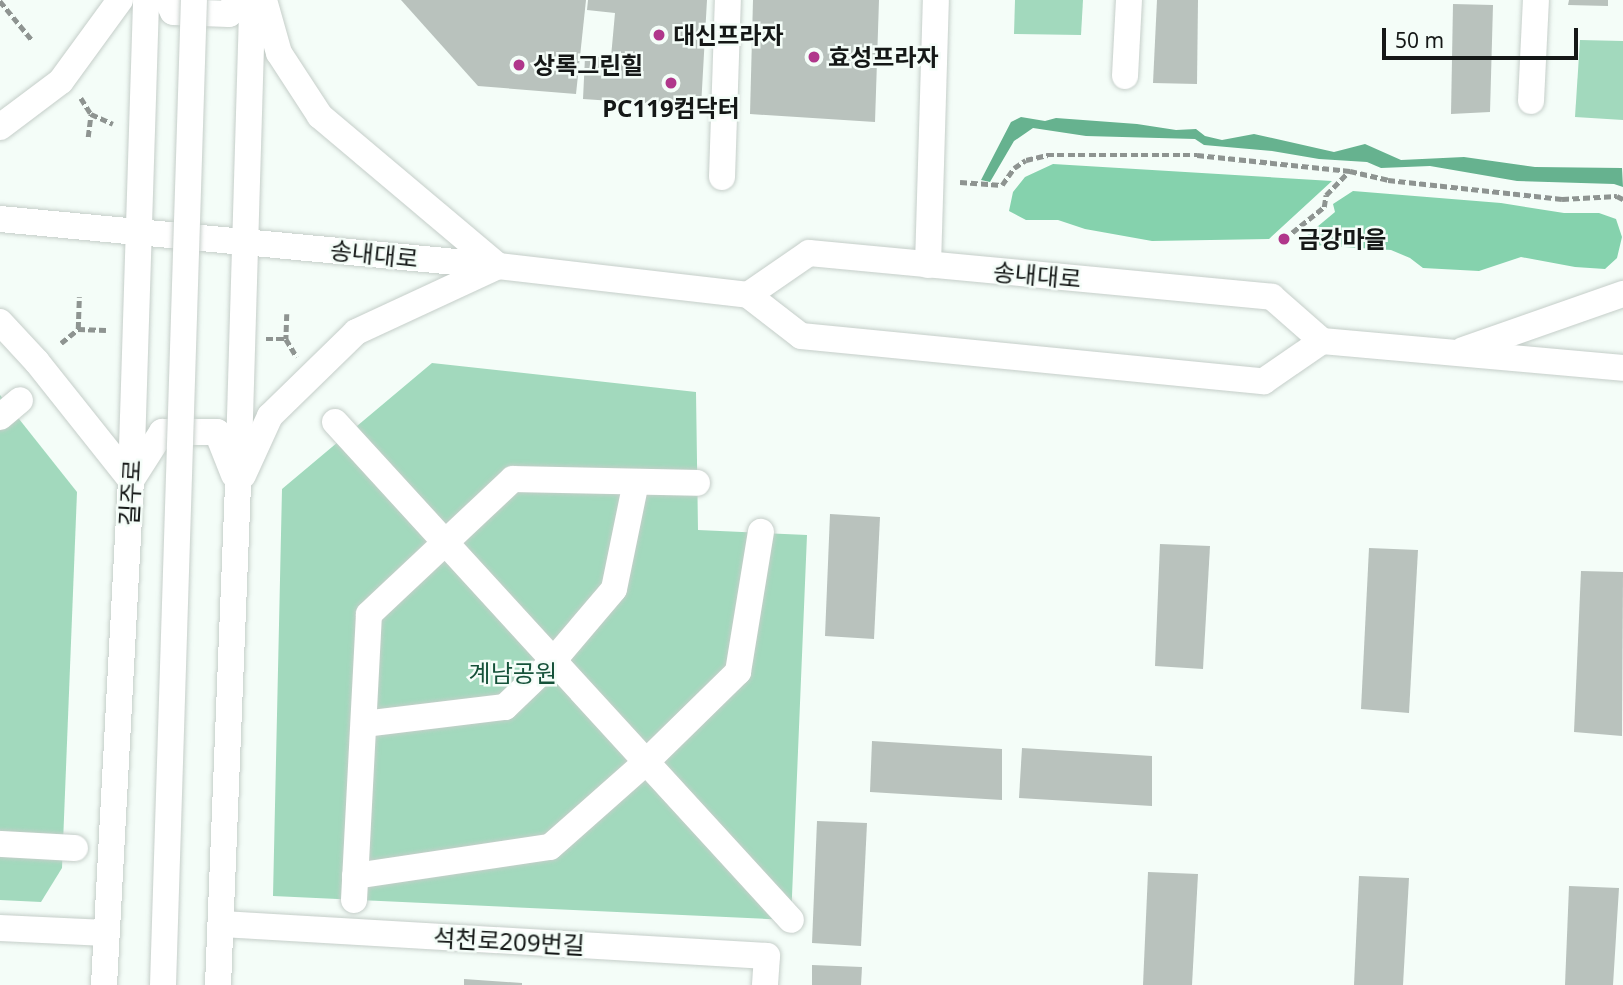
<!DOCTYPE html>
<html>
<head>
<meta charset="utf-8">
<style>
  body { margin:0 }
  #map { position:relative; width:1623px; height:985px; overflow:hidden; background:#f4fdf8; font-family:"Noto Sans","Noto Sans KR",sans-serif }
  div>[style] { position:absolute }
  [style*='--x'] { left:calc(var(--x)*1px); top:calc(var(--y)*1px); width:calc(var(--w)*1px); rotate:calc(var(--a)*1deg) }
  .green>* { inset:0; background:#a2d9bd }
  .forest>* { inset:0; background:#85d2ad }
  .water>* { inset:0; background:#66b28f }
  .building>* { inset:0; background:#b9c2bd }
  .path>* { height:4.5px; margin-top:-2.25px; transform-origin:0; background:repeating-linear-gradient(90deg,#8e9491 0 7px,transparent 0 10.5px) }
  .roads { filter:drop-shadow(0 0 2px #c5cec9) drop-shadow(0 0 2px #c5cec9) }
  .minor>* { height:26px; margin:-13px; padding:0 13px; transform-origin:13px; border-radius:13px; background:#fff }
  .bridges { filter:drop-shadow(0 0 2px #c5cec9) drop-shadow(0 0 2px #c5cec9) }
  .minor-bridge>* { height:26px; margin:-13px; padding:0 13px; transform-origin:13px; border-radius:13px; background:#fff }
  .dots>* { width:19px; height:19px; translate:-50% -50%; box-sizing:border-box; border:4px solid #f4fdf8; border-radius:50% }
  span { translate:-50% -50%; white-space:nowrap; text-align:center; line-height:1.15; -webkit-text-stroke:5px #f4fdf8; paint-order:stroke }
  .poi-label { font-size:24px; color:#151817; font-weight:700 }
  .left { translate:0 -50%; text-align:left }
  .street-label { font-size:24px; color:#151817 }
  .park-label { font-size:24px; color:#155139 }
  .scale { position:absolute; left:1382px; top:28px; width:196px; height:32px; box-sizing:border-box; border:4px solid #151817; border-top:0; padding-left:9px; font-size:21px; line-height:24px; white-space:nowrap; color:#151817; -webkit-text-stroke:5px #f4fdf8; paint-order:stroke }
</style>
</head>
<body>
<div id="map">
  <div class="green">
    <i style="clip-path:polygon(1015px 0,1083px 0,1081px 35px,1014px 34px)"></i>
    <i style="clip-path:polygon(1580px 40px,1623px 41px,1623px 120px,1575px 117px)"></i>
    <i style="clip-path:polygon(432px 363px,696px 392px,698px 530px,807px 535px,791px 920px,273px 896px,282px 489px)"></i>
    <i style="clip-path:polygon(0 395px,77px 492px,62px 868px,41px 902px,0 900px)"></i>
  </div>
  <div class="forest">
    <i style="clip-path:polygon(1053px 164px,1332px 181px,1269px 239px,1152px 241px,1085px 229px,1058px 220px,1026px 220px,1009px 211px,1013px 192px,1025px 177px)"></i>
    <i style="clip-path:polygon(1353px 191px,1501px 203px,1564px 213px,1599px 213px,1616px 219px,1622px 237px,1617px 258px,1605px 269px,1575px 267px,1521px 257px,1479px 271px,1423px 268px,1410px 258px,1391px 250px,1314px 245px,1305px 237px,1335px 212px,1333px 204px)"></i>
  </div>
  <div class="water">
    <i style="clip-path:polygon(1021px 117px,1045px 121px,1056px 118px,1137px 124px,1176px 130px,1196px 129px,1205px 136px,1222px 140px,1254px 134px,1334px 152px,1365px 144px,1401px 160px,1464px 157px,1535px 167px,1622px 168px,1623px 187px,1614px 184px,1517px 181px,1430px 166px,1381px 168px,1367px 162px,1319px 159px,1272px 151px,1204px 145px,1195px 139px,1086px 136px,1033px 128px,1014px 141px,990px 182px,981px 180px,1011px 122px)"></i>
  </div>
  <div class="building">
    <i style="clip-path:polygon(401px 0,586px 0,576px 94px,478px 86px)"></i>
    <i style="clip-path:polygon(588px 0,707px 0,701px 107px,583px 99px,585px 57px,611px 57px,615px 13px,587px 10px)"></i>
    <i style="clip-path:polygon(753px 0,879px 0,875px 122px,750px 114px)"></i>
    <i style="clip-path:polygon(1157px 0,1198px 0,1197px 84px,1153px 83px)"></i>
    <i style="clip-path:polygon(1569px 0,1608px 0,1608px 6px,1568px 5px)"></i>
    <i style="clip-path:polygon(1453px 4px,1493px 5px,1490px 112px,1451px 114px)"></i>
    <i style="clip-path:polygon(830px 514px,880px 517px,874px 639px,825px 636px)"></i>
    <i style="clip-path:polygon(1160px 544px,1210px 546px,1203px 669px,1155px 666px)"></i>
    <i style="clip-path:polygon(1369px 548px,1418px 550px,1409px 713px,1361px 709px)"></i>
    <i style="clip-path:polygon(1581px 571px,1623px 572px,1622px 736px,1574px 732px)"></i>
    <i style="clip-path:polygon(872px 741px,1002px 749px,1002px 800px,870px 792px)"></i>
    <i style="clip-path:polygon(1022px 748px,1152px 756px,1152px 806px,1019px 798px)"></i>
    <i style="clip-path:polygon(817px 821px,867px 823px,861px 946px,812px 943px)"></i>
    <i style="clip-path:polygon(1148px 872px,1198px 874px,1192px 985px,1143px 985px)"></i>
    <i style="clip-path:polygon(1359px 876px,1409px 878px,1403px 985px,1354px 985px)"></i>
    <i style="clip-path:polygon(1569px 886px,1619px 888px,1613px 985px,1565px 985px)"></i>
    <i style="clip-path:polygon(812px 965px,862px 967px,861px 985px,812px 985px)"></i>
    <i style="clip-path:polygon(464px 979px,522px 983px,522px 985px,464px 985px)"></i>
  </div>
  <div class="path">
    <i style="--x:0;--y:1;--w:50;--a:50.6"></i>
    <i style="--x:81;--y:98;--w:19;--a:58"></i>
    <i style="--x:91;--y:114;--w:24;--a:24"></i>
    <i style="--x:88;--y:137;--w:23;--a:-83"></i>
    <i style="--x:960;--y:182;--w:42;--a:4.1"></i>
    <i style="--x:1002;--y:185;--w:21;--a:-55"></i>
    <i style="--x:1014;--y:168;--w:14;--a:-34"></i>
    <i style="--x:1026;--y:160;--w:22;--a:-13"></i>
    <i style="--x:1047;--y:155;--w:150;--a:0"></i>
    <i style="--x:1197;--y:155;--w:154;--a:6"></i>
    <i style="--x:1350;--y:171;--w:39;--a:13"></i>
    <i style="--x:1388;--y:180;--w:175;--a:6.2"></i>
    <i style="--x:1562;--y:199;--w:55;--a:-3.1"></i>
    <i style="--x:1617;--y:196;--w:7;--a:27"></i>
    <i style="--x:1284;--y:239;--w:51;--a:-38.7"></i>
    <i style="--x:1324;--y:207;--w:12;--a:-81"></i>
    <i style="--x:1326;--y:195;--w:33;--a:-46"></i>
    <i style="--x:287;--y:314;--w:25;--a:92"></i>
    <i style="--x:286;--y:339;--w:21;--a:59"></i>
    <i style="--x:78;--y:329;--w:32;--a:-88"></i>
    <i style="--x:266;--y:339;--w:20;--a:0"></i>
    <i style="--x:61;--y:343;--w:22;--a:-39"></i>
    <i style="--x:78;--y:329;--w:28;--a:2"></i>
  </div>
  <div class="roads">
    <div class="minor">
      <i style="--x:167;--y:0;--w:13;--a:63"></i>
      <i style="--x:173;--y:12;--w:56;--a:2"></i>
      <i style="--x:229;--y:14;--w:16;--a:-63"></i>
      <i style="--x:264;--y:0;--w:55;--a:74.2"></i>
      <i style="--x:279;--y:53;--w:75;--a:56.9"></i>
      <i style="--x:320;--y:116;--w:233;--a:40.1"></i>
      <i style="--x:1125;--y:76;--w:76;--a:-87"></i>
      <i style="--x:1531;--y:101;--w:101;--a:-87.2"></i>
      <i style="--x:0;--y:127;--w:76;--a:-37"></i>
      <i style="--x:61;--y:81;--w:100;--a:-53.9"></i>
      <i style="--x:722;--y:177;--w:177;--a:-88.1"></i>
      <i style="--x:0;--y:219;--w:500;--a:5.39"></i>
      <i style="--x:498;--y:266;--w:252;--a:6.6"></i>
      <i style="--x:748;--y:295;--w:67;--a:37.7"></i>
      <i style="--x:801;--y:336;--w:465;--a:5.6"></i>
      <i style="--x:1264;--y:381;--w:70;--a:-34.6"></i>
      <i style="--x:928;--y:265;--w:265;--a:-88.3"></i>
      <i style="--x:748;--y:295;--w:74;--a:-34.5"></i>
      <i style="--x:809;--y:253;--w:465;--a:5.4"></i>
      <i style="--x:1272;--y:297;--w:67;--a:41.3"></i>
      <i style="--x:1322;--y:341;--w:302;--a:5.1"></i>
      <i style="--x:0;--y:322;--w:54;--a:47.2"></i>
      <i style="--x:37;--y:362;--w:151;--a:51.5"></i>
      <i style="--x:1463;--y:350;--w:170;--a:-19.3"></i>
      <i style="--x:0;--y:417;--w:26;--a:-40"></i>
      <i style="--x:335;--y:422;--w:675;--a:47.52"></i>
      <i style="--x:243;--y:475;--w:65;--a:-65.4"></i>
      <i style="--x:270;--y:416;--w:120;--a:-44.3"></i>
      <i style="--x:356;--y:332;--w:154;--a:-24.9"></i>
      <i style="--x:132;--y:479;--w:56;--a:-57.4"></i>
      <i style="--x:162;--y:432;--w:55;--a:0"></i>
      <i style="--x:217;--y:432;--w:46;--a:68.4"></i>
      <i style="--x:364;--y:724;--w:142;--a:-6.9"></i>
      <i style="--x:505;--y:707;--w:66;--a:-43.8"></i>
      <i style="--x:553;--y:661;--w:94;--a:-49.7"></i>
      <i style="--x:614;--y:589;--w:109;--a:-78.4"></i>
      <i style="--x:0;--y:844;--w:75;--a:3.1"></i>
      <i style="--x:355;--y:876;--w:197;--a:-8.5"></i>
      <i style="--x:550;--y:847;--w:128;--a:-41.5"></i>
      <i style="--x:646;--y:762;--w:129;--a:-44.4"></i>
      <i style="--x:738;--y:672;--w:142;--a:-80.7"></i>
      <i style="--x:354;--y:900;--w:286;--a:-87"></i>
      <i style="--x:369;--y:614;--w:197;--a:-43.2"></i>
      <i style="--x:513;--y:479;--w:184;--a:1.2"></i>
      <i style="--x:222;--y:924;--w:546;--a:3.36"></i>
      <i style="--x:767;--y:956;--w:29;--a:94"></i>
      <i style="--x:0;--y:928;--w:106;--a:2.7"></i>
      <i style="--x:104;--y:985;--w:506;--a:-86.94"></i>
      <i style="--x:131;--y:480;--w:480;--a:-88.2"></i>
      <i style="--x:218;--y:985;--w:501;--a:-87.71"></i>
      <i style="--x:238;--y:484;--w:484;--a:-88.3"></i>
    </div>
  </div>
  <div class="bridges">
    <div class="minor-bridge">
      <i style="--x:163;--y:985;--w:985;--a:-88.2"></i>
    </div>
  </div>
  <div class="dots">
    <i style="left:659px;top:35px;background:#b0378b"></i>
    <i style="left:814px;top:57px;background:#b0378b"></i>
    <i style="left:519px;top:65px;background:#b0378b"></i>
    <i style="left:671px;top:83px;background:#b0378b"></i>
    <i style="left:1284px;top:239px;background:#b0378b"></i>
  </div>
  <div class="poi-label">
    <span class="left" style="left:673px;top:35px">대신프라자</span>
    <span class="left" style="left:828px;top:57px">효성프라자</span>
    <span class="left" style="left:533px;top:65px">상록그린힐</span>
    <span style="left:671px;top:108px">PC119컴닥터</span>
    <span class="left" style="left:1298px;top:239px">금강마을</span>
  </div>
  <div class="street-label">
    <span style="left:374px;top:254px;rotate:6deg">송내대로</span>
    <span style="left:1037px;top:275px;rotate:5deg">송내대로</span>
    <span style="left:130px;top:493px;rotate:-87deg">길주로</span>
    <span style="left:509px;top:941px;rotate:3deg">석천로209번길</span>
  </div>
  <div class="park-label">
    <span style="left:513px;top:673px">계남공원</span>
  </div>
  <div class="scale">50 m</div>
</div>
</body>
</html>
